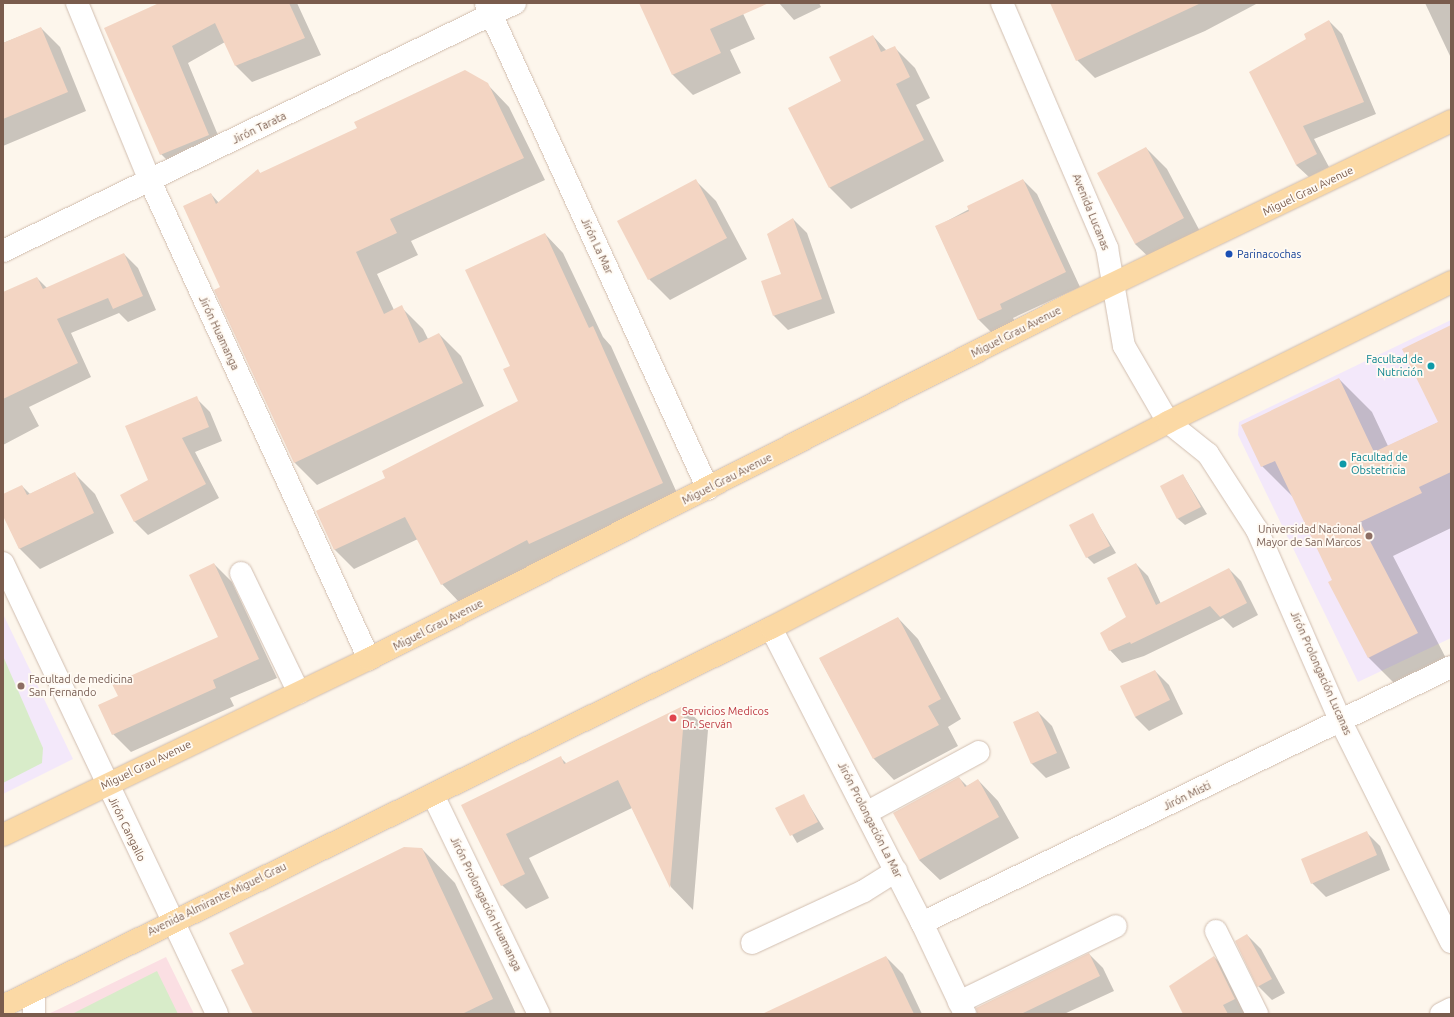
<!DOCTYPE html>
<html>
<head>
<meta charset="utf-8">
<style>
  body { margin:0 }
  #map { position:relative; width:1454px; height:1017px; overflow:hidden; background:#fdf6ec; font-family:Ubuntu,sans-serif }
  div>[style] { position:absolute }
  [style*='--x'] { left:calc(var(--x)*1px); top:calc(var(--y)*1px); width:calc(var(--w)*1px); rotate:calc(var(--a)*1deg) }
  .education>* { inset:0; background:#f3e8fa }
  .medical>* { inset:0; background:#fbdfe3 }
  .green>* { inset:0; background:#d8ecc9 }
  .shadow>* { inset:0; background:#0003 }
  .building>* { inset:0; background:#f3d5c3 }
  .roads { filter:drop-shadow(0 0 1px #d1beb0) drop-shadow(0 0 1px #d1beb0) }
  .minor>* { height:22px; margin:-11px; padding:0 11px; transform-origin:11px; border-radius:11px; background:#fff }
  .major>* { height:22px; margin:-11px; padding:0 11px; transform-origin:11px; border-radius:11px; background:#fbd9a5 }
  .dots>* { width:11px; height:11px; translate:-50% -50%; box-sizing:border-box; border:2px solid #fffaf3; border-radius:50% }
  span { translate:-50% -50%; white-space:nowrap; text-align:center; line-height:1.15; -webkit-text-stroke:3.5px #fffaf3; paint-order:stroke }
  .street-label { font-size:11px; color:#7a5c4d }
  .transit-label { font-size:11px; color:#164399 }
  .left { translate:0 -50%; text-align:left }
  .culture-label { font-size:11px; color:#0d838f }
  .right { translate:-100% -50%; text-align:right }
  .education-label { font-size:11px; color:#785e54 }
  .health-label { font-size:11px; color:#be3a42 }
  .frame { position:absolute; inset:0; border:4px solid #7a5c4d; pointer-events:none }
</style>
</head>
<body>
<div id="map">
  <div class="education">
    <i style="clip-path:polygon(1451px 320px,1451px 638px,1358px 682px,1238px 435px,1239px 422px)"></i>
    <i style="clip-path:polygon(3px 614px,73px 759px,3px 794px)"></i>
  </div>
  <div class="medical">
    <i style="clip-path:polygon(166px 957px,194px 1014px,48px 1014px,57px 1010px)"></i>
  </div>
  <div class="green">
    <i style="clip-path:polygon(3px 656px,43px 748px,42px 763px,3px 783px)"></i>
    <i style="clip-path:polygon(157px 971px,178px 1014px,72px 1014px)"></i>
  </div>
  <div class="shadow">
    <i style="clip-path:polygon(161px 3px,297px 3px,321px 55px,252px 82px,236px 66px,225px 42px,188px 63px,225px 152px,178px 171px,161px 154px)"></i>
    <i style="clip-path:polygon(640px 3px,738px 3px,755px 39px,730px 50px,741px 73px,693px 95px,673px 75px)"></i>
    <i style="clip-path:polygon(779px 3px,819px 3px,821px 7px,794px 20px)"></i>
    <i style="clip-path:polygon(1052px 3px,1258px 3px,1205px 31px,1095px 78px,1077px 60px)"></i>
    <i style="clip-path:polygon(1425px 3px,1451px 3px,1451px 58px)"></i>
    <i style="clip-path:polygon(1329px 21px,1342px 34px,1376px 114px,1314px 139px,1329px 167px,1309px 177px,1296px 165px,1308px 40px)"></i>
    <i style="clip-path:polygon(41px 28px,60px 47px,86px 111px,3px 146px,3px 43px)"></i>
    <i style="clip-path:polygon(873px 36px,887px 51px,894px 47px,915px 68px,930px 98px,916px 105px,944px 161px,851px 209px,830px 188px,790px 108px,842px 81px)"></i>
    <i style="clip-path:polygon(487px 84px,509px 107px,545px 180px,411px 241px,418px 255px,377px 274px,394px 310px,401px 307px,423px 329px,428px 339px,439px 334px,461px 356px,484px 406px,317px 485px,295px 463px,215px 290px,222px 287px,211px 194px,219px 203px,258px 171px,261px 174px)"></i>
    <i style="clip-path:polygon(1146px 148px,1167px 169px,1204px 239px,1156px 264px,1135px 244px)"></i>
    <i style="clip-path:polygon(1023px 180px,1037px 194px,1080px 287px,1013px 318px,1016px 323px,993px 334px,979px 320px,936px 227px)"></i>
    <i style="clip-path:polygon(696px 181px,716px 201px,747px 259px,670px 300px,649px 279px)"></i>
    <i style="clip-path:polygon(793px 219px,807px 233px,835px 313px,788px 330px,774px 316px)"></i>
    <i style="clip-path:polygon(545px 234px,563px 253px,603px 337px,611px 346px,681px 502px,460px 603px,442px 584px,418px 539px,354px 569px,335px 550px,317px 511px,387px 479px,520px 401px,511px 366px)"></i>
    <i style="clip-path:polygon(124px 254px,138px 268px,156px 310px,128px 322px,119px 313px,71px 333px,91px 377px,29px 407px,39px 426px,3px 445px,3px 300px,37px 278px,47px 288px)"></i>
    <i style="clip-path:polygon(1451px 326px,1451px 528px,1393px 556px,1450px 666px,1402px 691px,1369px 658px,1330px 582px,1333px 580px,1294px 498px,1262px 466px,1339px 379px,1372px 412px,1388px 446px,1439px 422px)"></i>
    <i style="clip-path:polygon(196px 398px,210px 412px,222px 441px,195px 452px,219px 498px,148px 535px,134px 521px,150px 481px)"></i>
    <i style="clip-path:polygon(74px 473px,95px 494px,114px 533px,40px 569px,19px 548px,3px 514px,3px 495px,22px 486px,30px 494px)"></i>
    <i style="clip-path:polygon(1183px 475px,1207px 514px,1185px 525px,1178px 519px)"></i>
    <i style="clip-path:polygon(1092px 514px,1116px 553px,1094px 564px,1087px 557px)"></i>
    <i style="clip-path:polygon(214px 564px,232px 582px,277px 678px,230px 698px,234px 706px,131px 752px,113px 734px,219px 637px)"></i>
    <i style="clip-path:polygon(1136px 564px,1148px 576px,1161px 604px,1229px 569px,1241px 581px,1258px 615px,1233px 628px,1223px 618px,1144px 656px,1122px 663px,1110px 650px,1127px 618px)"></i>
    <i style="clip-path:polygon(898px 618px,918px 639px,961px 719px,948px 727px,958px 746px,894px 780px,874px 759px,820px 659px)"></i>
    <i style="clip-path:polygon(1155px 671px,1169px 685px,1183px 714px,1149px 731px,1135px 717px)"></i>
    <i style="clip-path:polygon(684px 707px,708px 730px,693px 910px,671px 887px,632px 808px,529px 858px,549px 898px,526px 909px,502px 885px,463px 805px,561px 758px,567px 764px)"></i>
    <i style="clip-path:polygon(1038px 712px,1052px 726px,1070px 768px,1046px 778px,1032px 764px,1015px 722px)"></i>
    <i style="clip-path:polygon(959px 778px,967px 786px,978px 780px,998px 801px,1019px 838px,940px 880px,919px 860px)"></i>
    <i style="clip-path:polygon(803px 795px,824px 829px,797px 843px,777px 809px)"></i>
    <i style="clip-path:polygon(1366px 832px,1380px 846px,1390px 870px,1326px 897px,1312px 883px)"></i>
    <i style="clip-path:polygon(422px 849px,455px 883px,516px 1014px,254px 1014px,245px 964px)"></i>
    <i style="clip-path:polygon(1247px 935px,1261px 949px,1285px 993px,1272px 1000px,1258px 986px)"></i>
    <i style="clip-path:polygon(1089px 954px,1103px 968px,1114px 991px,1064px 1014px,998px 1014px)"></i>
    <i style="clip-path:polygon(886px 957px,903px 974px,922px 1014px,804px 1014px)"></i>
    <i style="clip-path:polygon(1214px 957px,1235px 977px,1253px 1014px,1184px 1014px)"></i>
  </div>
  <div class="building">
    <i style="clip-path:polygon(159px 3px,289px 3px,305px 38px,235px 66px,215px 23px,172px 46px,209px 135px,160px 155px,104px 28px)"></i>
    <i style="clip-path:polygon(639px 3px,769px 3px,710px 29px,721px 53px,672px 75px)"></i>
    <i style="clip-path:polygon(1050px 3px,1201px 3px,1076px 61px)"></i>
    <i style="clip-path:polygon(1329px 20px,1364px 102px,1303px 126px,1317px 154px,1296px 165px,1249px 72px,1306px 39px,1304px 34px)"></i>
    <i style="clip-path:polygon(41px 27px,68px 92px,3px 119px,3px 43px)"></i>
    <i style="clip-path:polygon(873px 35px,881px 52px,895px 46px,910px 77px,896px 84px,924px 140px,829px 188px,788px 108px,841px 81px,829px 57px)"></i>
    <i style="clip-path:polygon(465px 70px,488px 83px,524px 158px,390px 219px,397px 233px,356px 252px,384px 314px,402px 305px,419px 343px,439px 333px,463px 383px,294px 463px,214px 290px,220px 287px,183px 206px,211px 193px,216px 204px,258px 169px,260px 173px,357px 128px,354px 122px)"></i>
    <i style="clip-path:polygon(1146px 147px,1184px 218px,1135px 244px,1097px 173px)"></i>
    <i style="clip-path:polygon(696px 179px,727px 238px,648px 280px,617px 221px)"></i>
    <i style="clip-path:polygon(1023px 179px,1066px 272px,1000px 304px,1002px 309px,978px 320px,935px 226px,969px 211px,967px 206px)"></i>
    <i style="clip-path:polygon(793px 218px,822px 299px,773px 316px,761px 281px,781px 274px,767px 234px)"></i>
    <i style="clip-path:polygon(545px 233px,589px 328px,593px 326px,663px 483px,529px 544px,527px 540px,441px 585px,405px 517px,334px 550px,316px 511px,385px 478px,382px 471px,518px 401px,503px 369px,510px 366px,465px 270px)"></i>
    <i style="clip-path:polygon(124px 253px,143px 296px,113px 309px,108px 298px,57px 319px,78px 363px,3px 399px,3px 292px,37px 277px,43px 289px)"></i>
    <i style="clip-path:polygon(1451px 325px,1451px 472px,1419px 487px,1422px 493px,1360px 522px,1418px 633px,1368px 658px,1328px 582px,1332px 580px,1275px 461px,1261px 467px,1241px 425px,1339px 378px,1374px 452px,1438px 422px,1402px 349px)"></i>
    <i style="clip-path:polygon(197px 396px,209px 427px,182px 438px,206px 484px,134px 522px,120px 495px,148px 480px,125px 426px)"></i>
    <i style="clip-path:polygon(75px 472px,94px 513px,19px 549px,3px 516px,3px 494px,22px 485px,27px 495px)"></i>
    <i style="clip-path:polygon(1183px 474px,1201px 507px,1177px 519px,1160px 486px)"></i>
    <i style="clip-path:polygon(1093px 513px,1110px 546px,1086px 558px,1069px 525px)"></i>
    <i style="clip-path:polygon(214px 563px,259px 659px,213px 680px,216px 688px,112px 735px,98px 705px,118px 696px,112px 684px,218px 637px,189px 575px)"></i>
    <i style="clip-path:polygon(1136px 563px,1156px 605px,1229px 568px,1247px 603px,1220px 617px,1210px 606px,1131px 644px,1130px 642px,1109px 651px,1100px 633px,1126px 617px,1107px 578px)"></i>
    <i style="clip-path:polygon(898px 617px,941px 699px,928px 706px,939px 725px,873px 759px,819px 658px)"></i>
    <i style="clip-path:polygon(1155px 670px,1170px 700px,1135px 717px,1120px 686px)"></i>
    <i style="clip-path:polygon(685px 705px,670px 888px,618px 780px,506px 834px,525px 874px,501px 886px,461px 805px,561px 756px,564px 764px)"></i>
    <i style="clip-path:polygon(1038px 711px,1057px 753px,1031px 764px,1013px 722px)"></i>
    <i style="clip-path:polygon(959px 777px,965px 787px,978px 779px,999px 817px,919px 860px,893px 813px)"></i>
    <i style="clip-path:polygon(804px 794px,818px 822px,790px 836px,775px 808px)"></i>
    <i style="clip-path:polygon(1367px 831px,1377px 855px,1311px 884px,1301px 859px)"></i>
    <i style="clip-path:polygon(404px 847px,422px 848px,493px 999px,462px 1014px,253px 1014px,231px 970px,244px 964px,229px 933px)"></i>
    <i style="clip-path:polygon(1247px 934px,1272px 979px,1257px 987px,1235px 941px)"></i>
    <i style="clip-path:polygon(1089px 953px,1100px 976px,1021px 1014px,977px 1014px,976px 1008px)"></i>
    <i style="clip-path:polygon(886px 956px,914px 1014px,762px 1014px)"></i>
    <i style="clip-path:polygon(1214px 956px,1235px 999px,1223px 1005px,1228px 1014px,1183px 1014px,1169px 986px)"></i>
  </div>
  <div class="roads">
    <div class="minor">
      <i style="--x:77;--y:3;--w:192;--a:67.7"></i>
      <i style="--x:150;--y:181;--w:526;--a:65.38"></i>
      <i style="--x:486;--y:3;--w:534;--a:65.45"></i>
      <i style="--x:1002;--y:3;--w:267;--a:66.8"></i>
      <i style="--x:1107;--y:248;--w:99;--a:80.2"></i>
      <i style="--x:1124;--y:346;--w:88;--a:59.9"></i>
      <i style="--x:1168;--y:422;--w:51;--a:38.7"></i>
      <i style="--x:1208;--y:454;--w:90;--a:57.2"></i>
      <i style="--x:1257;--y:530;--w:210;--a:66.4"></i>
      <i style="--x:1341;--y:722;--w:246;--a:63.4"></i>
      <i style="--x:3;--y:251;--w:569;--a:-25.84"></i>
      <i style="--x:3;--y:563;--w:499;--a:64.6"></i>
      <i style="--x:241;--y:573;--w:133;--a:64.2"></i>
      <i style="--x:771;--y:628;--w:331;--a:62.9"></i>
      <i style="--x:922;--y:923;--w:101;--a:64.7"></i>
      <i style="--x:433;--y:795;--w:243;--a:64.2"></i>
      <i style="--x:866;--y:813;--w:128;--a:-28.4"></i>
      <i style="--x:922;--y:923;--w:588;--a:-25.82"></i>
      <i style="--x:1216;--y:931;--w:93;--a:63.7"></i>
      <i style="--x:752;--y:943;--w:123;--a:-24.9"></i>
      <i style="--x:864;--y:891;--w:38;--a:-32"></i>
      <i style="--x:34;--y:991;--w:23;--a:90"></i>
      <i style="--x:959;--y:1002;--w:174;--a:-25.8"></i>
      <i style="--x:1441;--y:1014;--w:11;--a:-27"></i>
    </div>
    <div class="major">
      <i style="--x:3;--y:835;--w:406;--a:-25.7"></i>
      <i style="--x:369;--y:659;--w:787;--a:-26.83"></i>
      <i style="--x:1071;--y:304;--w:422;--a:-25.7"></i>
      <i style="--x:3;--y:1006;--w:856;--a:-26.21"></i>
      <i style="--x:771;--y:628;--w:447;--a:-27.4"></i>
      <i style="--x:1168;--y:422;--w:316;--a:-26.3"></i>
    </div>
  </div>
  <div class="dots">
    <i style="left:1229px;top:254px;background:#1a4fb4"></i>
    <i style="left:1431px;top:366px;background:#0f9aa8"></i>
    <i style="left:1343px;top:464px;background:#0f9aa8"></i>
    <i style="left:1369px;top:536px;background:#8d6e63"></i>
    <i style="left:21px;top:686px;background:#8d6e63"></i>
    <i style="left:673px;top:718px;background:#e0444e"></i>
  </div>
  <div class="street-label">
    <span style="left:259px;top:128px;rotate:-26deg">Jirón Tarata</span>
    <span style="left:1308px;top:191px;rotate:-26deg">Miguel Grau Avenue</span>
    <span style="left:1091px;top:212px;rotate:68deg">Avenida Lucanas</span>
    <span style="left:597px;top:246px;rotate:65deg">Jirón La Mar</span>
    <span style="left:1016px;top:332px;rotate:-27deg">Miguel Grau Avenue</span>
    <span style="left:219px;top:333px;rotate:65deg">Jirón Huamanga</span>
    <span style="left:727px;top:479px;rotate:-27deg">Miguel Grau Avenue</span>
    <span style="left:438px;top:625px;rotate:-27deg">Miguel Grau Avenue</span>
    <span style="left:1321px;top:673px;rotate:66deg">Jirón Prolongación Lucanas</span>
    <span style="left:146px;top:765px;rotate:-26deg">Miguel Grau Avenue</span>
    <span style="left:1187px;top:796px;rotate:-26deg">Jirón Misti</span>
    <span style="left:870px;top:820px;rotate:63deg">Jirón Prolongación La Mar</span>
    <span style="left:127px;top:829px;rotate:64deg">Jirón Cangallo</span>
    <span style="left:217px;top:899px;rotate:-26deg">Avenida Almirante Miguel Grau</span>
    <span style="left:486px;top:904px;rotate:64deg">Jirón Prolongación Huamanga</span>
  </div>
  <div class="transit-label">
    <span class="left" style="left:1237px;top:254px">Parinacochas</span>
  </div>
  <div class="culture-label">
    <span class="right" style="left:1423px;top:366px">Facultad de<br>Nutrición</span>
    <span class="left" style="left:1351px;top:464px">Facultad de<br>Obstetricia</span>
  </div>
  <div class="education-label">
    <span class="right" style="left:1361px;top:536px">Universidad Nacional<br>Mayor de San Marcos</span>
    <span class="left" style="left:29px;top:686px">Facultad de medicina<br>San Fernando</span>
  </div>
  <div class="health-label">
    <span class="left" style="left:682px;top:718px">Servicios Medicos<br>Dr. Serván</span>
  </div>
  <div class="frame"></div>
</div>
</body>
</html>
